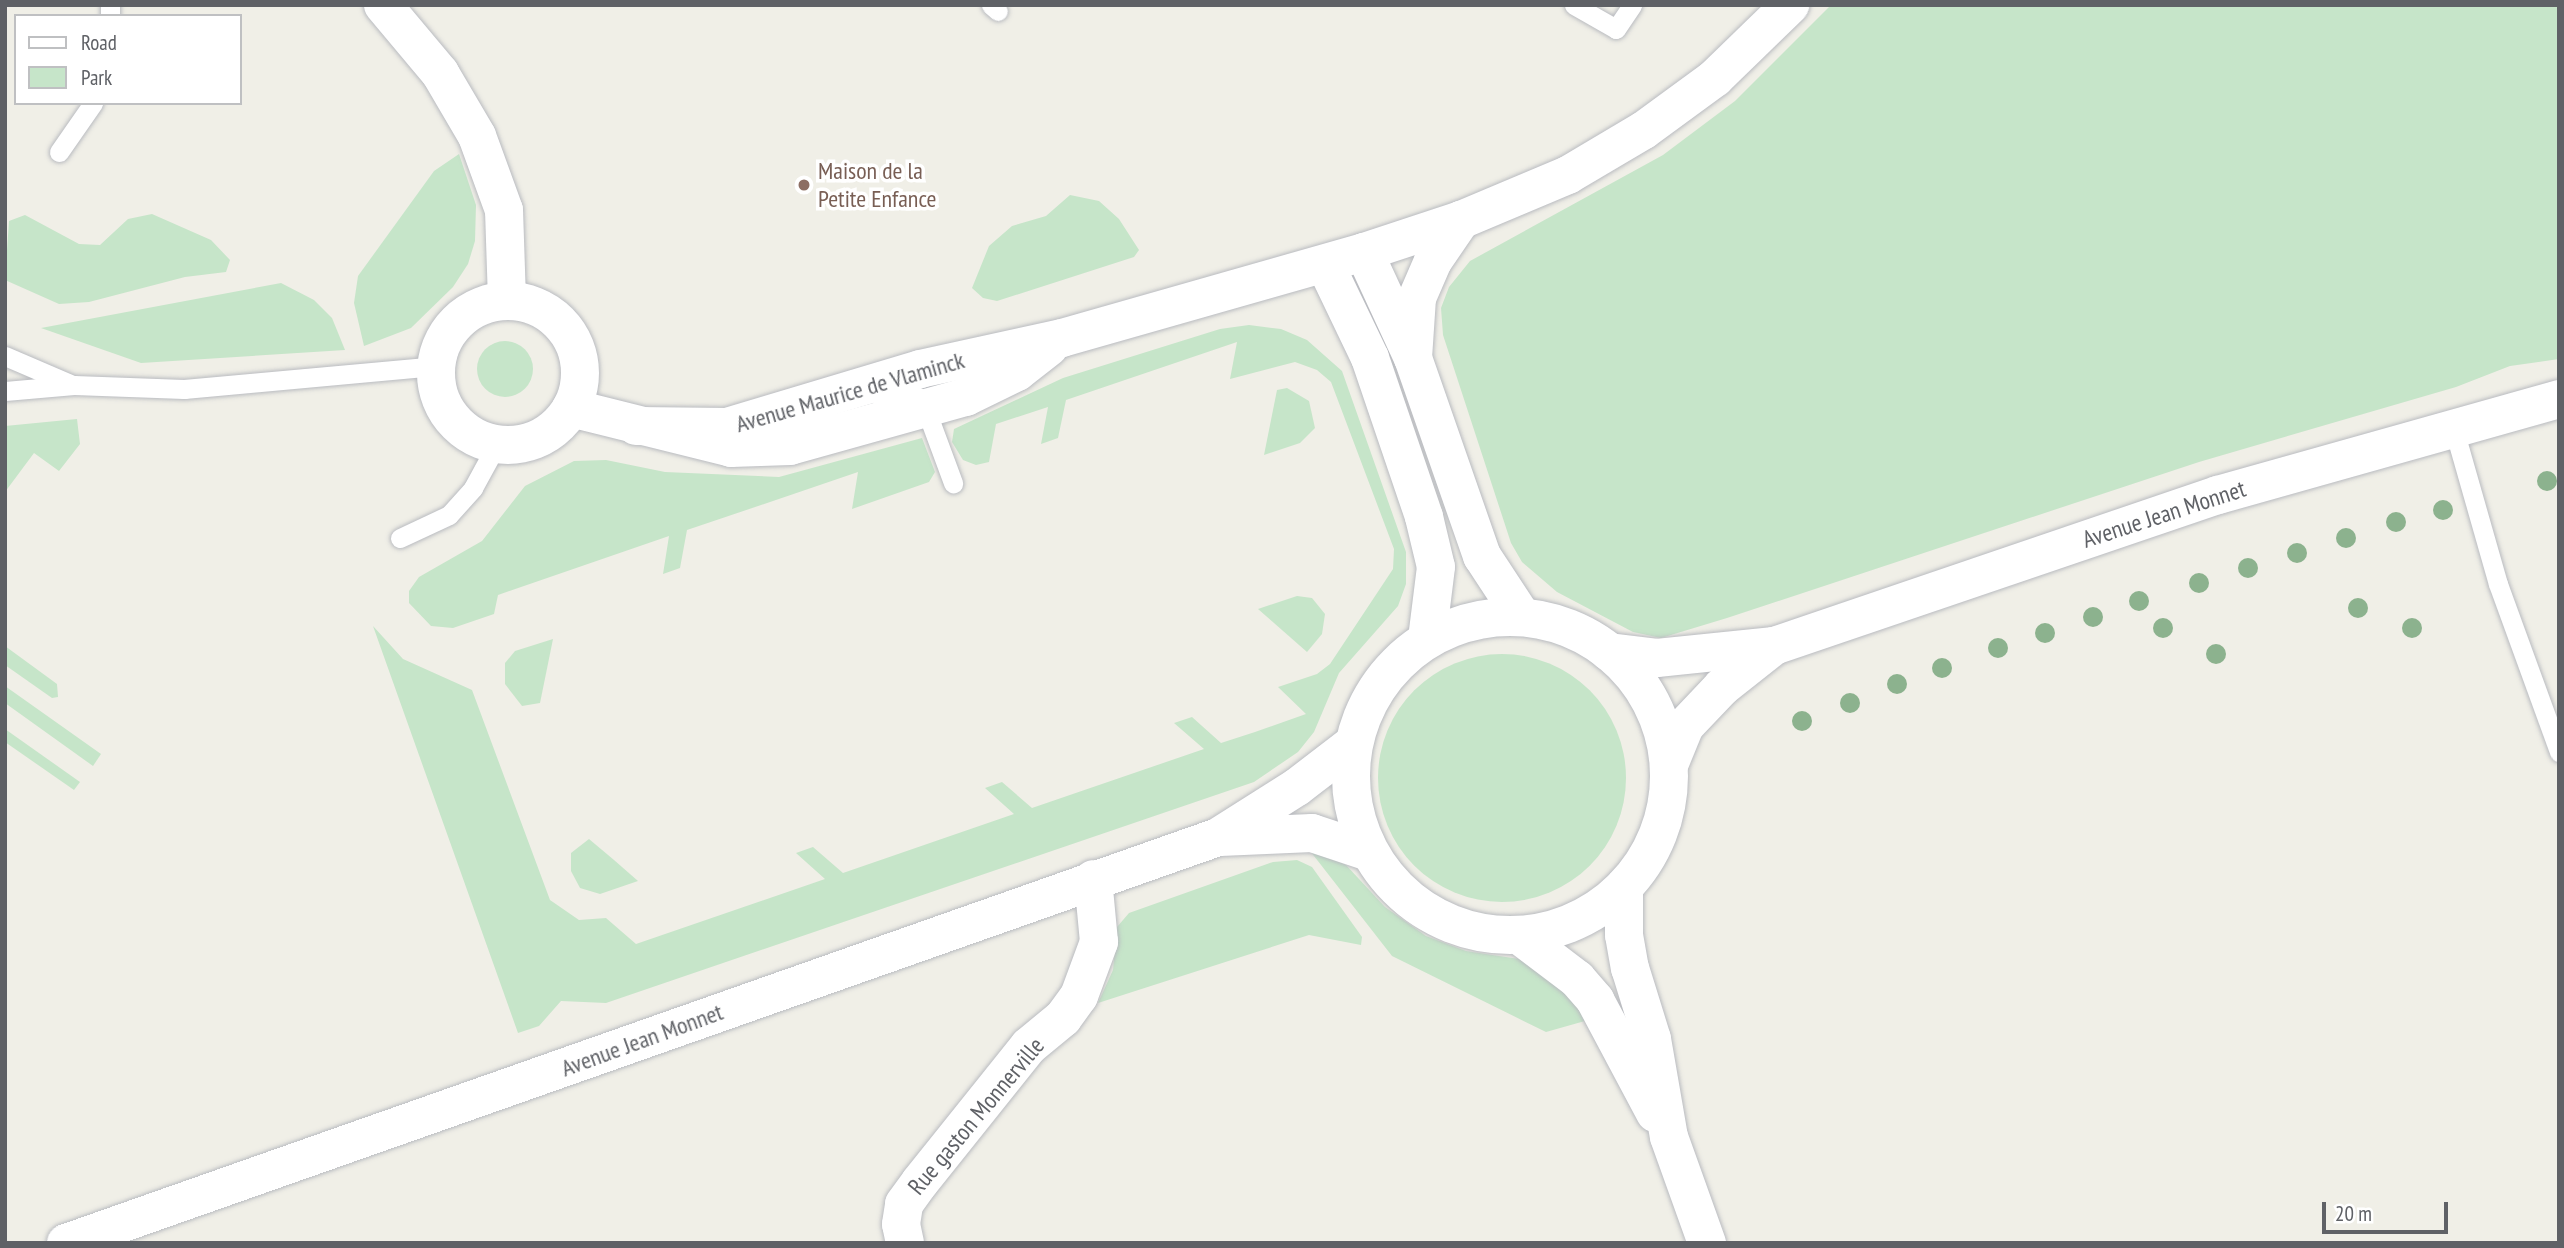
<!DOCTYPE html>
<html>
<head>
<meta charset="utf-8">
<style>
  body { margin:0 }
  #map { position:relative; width:2564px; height:1248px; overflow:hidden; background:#f0efe7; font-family:"PT Sans Narrow",sans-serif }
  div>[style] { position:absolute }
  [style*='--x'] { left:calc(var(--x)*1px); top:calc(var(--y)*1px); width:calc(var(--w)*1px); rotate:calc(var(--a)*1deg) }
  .green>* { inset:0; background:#c6e5c9 }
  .round { border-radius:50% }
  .roads { filter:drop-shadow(0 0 2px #b9bbc0) drop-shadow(0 0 2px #b9bbc0) }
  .service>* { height:19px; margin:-9.5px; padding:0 9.5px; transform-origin:9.5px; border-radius:9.5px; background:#fff }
  .minor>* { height:38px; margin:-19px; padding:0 19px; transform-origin:19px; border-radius:19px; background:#fff }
  .tertiary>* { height:38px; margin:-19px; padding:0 19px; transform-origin:19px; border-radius:19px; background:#fff }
  .tertiary>.ring { margin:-19px; padding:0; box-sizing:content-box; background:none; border:38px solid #fff; border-radius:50% }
  .secondary>* { height:38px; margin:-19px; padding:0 19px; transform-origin:19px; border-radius:19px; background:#fff }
  .secondary>.ring { margin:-19px; padding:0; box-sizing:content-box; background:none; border:38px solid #fff; border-radius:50% }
  .trees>* { width:20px; height:20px; margin:-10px; border-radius:50%; background:#8cb28e }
  .dots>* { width:19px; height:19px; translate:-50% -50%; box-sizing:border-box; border:4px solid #fff; border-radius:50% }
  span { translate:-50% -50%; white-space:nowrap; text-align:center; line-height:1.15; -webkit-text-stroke:7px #fff; paint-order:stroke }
  .education-label { font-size:24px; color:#785e54 }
  .left { translate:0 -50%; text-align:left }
  .street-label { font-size:24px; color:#5f6166 }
  .frame { position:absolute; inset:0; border:7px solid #5f6166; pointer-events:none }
  .legend { position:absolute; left:14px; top:14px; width:228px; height:91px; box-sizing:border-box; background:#fff; border:2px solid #bfc0c2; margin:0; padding:9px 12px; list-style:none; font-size:21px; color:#5f6166 }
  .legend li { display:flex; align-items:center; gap:14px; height:35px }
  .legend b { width:35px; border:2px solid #bfc0c2 }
  .scale { position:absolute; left:2322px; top:1202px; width:126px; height:32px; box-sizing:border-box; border:4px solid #5f6166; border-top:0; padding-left:9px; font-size:21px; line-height:24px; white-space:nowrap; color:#5f6166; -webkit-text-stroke:5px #fff; paint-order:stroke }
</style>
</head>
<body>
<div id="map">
  <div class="green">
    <i style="clip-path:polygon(1831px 5px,2559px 5px,2559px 359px,2510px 366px,2456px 387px,2199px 462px,1727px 618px,1661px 638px,1633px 632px,1557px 592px,1522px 562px,1511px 543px,1443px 335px,1441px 308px,1449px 287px,1470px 261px,1663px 155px,1735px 101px)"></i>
    <i style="clip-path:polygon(459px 154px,476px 205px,475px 241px,468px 264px,453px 287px,411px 328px,364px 346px,354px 303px,358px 276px,434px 171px)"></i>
    <i style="clip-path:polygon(1070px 195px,1099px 201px,1119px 219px,1139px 250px,1134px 257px,997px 301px,983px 298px,972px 288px,989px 246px,1012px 226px,1046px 216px)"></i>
    <i style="clip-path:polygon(152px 214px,211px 240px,230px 260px,226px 272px,185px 277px,89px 302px,59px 304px,5px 280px,9px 221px,25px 215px,79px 244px,100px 245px,128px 219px)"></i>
    <i style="clip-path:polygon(281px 283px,314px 300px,332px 318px,345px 350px,141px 363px,41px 328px)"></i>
    <i style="clip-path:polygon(1249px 325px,1281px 329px,1307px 340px,1342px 371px,1406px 552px,1406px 584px,1398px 606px,1339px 673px,1314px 732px,1298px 752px,1254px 782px,606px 1003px,561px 1001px,539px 1026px,518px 1033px,373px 626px,403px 659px,472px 690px,550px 900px,579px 920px,606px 918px,636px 944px,825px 879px,796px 853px,813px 847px,843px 873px,1014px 814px,985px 788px,1002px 782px,1032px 808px,1204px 749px,1174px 723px,1192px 717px,1221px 743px,1255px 732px,1306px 714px,1278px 687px,1317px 674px,1330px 664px,1393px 569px,1394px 549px,1331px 382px,1317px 370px,1295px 362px,1230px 379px,1237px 342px,1066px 400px,1058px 438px,1041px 444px,1048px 407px,996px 424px,989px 462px,976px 465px,963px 460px,952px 442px,954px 429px,1063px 378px,1220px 329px)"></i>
    <i class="round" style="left:477px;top:341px;width:56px;height:56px"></i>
    <i style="clip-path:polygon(1287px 388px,1309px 401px,1315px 428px,1300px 443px,1264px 455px,1277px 390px)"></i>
    <i style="clip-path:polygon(77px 419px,80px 444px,59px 471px,34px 453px,5px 492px,5px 426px)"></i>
    <i style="clip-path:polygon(922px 438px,935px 472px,929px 482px,852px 509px,858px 472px,773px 501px,687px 530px,680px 568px,663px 574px,669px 536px,498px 595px,494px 614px,453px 628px,431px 626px,409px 603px,409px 591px,419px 577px,482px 541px,525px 486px,574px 461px,606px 460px,665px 472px,779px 477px)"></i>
    <i style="clip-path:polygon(1297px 596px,1312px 598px,1325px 614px,1322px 634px,1307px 652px,1258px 609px)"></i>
    <i style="clip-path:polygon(553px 639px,540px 703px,522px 706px,505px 684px,505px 663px,515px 651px)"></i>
    <i style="clip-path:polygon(5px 646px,57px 684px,58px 697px,52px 698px,5px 665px)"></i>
    <i class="round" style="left:1378px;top:654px;width:248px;height:248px"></i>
    <i style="clip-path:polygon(5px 686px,101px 754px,93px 766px,5px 703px)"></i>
    <i style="clip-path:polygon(5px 729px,80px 782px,74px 790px,5px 742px)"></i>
    <i style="clip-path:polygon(589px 839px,614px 860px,638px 881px,600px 894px,580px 888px,571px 871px,571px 853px)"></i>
    <i style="clip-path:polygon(1307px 847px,1346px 865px,1385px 907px,1426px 936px,1466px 951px,1519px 959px,1551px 974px,1592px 1019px,1546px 1032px,1392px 956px)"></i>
    <i style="clip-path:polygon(1297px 860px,1312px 867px,1362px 937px,1361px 945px,1309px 935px,1098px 1003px,1113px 970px,1117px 927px,1129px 913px,1273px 862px)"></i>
  </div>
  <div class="roads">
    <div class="service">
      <i style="--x:110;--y:5;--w:11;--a:90"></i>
      <i style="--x:991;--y:5;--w:9;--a:41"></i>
      <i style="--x:1574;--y:5;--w:48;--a:29.7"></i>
      <i style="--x:1616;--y:29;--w:29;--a:-56"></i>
      <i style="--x:59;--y:152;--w:60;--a:-55.2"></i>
      <i style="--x:5;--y:356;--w:71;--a:23.3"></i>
      <i style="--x:5;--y:391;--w:69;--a:-5"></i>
      <i style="--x:74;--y:385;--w:110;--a:2.1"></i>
      <i style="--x:184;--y:389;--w:252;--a:-5.2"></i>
      <i style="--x:882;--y:399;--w:29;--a:-12"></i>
      <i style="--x:910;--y:393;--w:13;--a:27"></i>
      <i style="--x:922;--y:399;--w:90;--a:69.7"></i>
      <i style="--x:2453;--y:426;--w:164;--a:74.1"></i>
      <i style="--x:2498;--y:584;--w:179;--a:70"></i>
      <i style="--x:400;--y:538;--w:54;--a:-25.1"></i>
      <i style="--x:449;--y:515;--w:36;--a:-48"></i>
      <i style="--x:473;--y:488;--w:50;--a:-61.4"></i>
    </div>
    <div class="minor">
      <i style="--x:1364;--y:252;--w:102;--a:-18.3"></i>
      <i style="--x:1461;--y:220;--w:116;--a:-22.8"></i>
      <i style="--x:1568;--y:175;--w:88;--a:-30.6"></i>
      <i style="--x:1644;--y:130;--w:88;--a:-36.2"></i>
      <i style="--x:1715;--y:78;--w:105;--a:-44.2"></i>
      <i style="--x:1413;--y:358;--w:60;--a:-86.2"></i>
      <i style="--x:1417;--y:298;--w:40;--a:-66.6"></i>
      <i style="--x:1433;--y:261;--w:50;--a:-55.7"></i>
      <i style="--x:905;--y:1243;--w:19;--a:-102"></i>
      <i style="--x:901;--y:1224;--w:20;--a:-81"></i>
      <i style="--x:904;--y:1204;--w:27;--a:-54"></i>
      <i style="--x:920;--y:1182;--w:174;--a:-51.3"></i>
      <i style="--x:1029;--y:1046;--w:44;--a:-39.5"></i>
      <i style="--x:1063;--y:1018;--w:27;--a:-54"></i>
      <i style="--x:1079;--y:996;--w:58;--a:-69.7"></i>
      <i style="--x:1099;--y:942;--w:63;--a:-95.4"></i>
    </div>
    <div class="tertiary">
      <i style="--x:383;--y:5;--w:89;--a:50"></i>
      <i style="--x:440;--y:73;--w:73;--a:59.6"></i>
      <i style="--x:477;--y:136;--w:79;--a:70"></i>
      <i style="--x:504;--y:210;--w:90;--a:88.1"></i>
      <i style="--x:1325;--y:264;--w:104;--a:64.4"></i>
      <i style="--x:1370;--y:358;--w:168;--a:71.2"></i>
      <i style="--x:1424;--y:517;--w:51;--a:76.5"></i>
      <i style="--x:1436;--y:567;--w:73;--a:97.1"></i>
      <i class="ring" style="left:436px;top:301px;width:106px;height:106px"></i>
      <i style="--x:571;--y:408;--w:165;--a:14"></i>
      <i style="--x:731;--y:448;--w:59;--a:-1.9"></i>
      <i style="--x:790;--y:446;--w:183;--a:-15.6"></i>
      <i style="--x:966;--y:397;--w:57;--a:-26.1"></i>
      <i style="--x:1017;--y:372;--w:41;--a:-38"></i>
      <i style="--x:636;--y:426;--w:91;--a:0.6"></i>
      <i style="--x:727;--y:427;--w:202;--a:-16.7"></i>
      <i style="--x:920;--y:369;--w:145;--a:-12.3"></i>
      <i style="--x:1062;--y:338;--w:314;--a:-15.9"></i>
      <i style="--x:1364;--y:252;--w:117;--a:65.2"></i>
      <i style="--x:1413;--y:358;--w:210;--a:70.8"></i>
      <i style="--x:1482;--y:556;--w:73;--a:56.7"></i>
    </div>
    <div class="secondary">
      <i class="ring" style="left:1351px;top:617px;width:280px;height:280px"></i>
      <i style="--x:1609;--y:652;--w:48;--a:7.1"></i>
      <i style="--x:1657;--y:658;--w:118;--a:-5.9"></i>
      <i style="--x:1774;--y:646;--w:469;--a:-18.8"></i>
      <i style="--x:2218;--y:495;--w:354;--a:-15.7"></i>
      <i style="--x:1669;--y:765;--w:42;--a:-67.7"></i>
      <i style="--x:1685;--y:726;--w:54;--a:-46.5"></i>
      <i style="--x:1722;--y:687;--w:66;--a:-38.3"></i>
      <i style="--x:1220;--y:837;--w:92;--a:-2.5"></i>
      <i style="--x:1312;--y:833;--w:60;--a:18.4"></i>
      <i style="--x:1624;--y:887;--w:48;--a:90"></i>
      <i style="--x:1624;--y:935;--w:34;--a:80"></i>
      <i style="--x:1630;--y:968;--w:74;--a:72.8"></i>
      <i style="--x:1652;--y:1039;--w:99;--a:80.2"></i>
      <i style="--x:1669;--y:1137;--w:113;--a:70.3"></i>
      <i style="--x:1519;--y:935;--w:73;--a:37.2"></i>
      <i style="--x:1577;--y:979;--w:28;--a:49"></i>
      <i style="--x:1595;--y:1000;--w:128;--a:62"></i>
      <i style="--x:66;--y:1243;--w:1221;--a:-19.41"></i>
      <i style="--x:1218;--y:837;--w:93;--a:-32.3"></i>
      <i style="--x:1297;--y:787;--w:71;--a:-37.5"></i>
    </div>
  </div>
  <div class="trees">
    <i style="left:2547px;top:481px"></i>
    <i style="left:2443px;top:510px"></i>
    <i style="left:2396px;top:522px"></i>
    <i style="left:2346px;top:538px"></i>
    <i style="left:2297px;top:553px"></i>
    <i style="left:2248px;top:568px"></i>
    <i style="left:2199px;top:583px"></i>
    <i style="left:2139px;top:601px"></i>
    <i style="left:2358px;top:608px"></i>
    <i style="left:2093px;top:617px"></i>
    <i style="left:2163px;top:628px"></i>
    <i style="left:2412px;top:628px"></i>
    <i style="left:2045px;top:633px"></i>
    <i style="left:1998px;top:648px"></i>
    <i style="left:2216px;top:654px"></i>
    <i style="left:1942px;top:668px"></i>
    <i style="left:1897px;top:684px"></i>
    <i style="left:1850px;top:703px"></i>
    <i style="left:1802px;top:721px"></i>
  </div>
  <div class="dots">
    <i style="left:804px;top:185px;background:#8d6e63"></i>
  </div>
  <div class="education-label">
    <span class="left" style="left:818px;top:185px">Maison de la<br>Petite Enfance</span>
  </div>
  <div class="street-label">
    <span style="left:850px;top:392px;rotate:-16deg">Avenue Maurice de Vlaminck</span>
    <span style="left:2164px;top:514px;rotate:-18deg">Avenue Jean Monnet</span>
    <span style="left:642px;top:1040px;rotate:-20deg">Avenue Jean Monnet</span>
    <span style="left:976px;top:1116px;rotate:-50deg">Rue gaston Monnerville</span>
  </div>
  <div class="frame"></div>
  <ul class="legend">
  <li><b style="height:9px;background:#fff"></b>Road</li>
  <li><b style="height:19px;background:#c6e5c9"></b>Park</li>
  </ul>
  <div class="scale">20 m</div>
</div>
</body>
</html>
